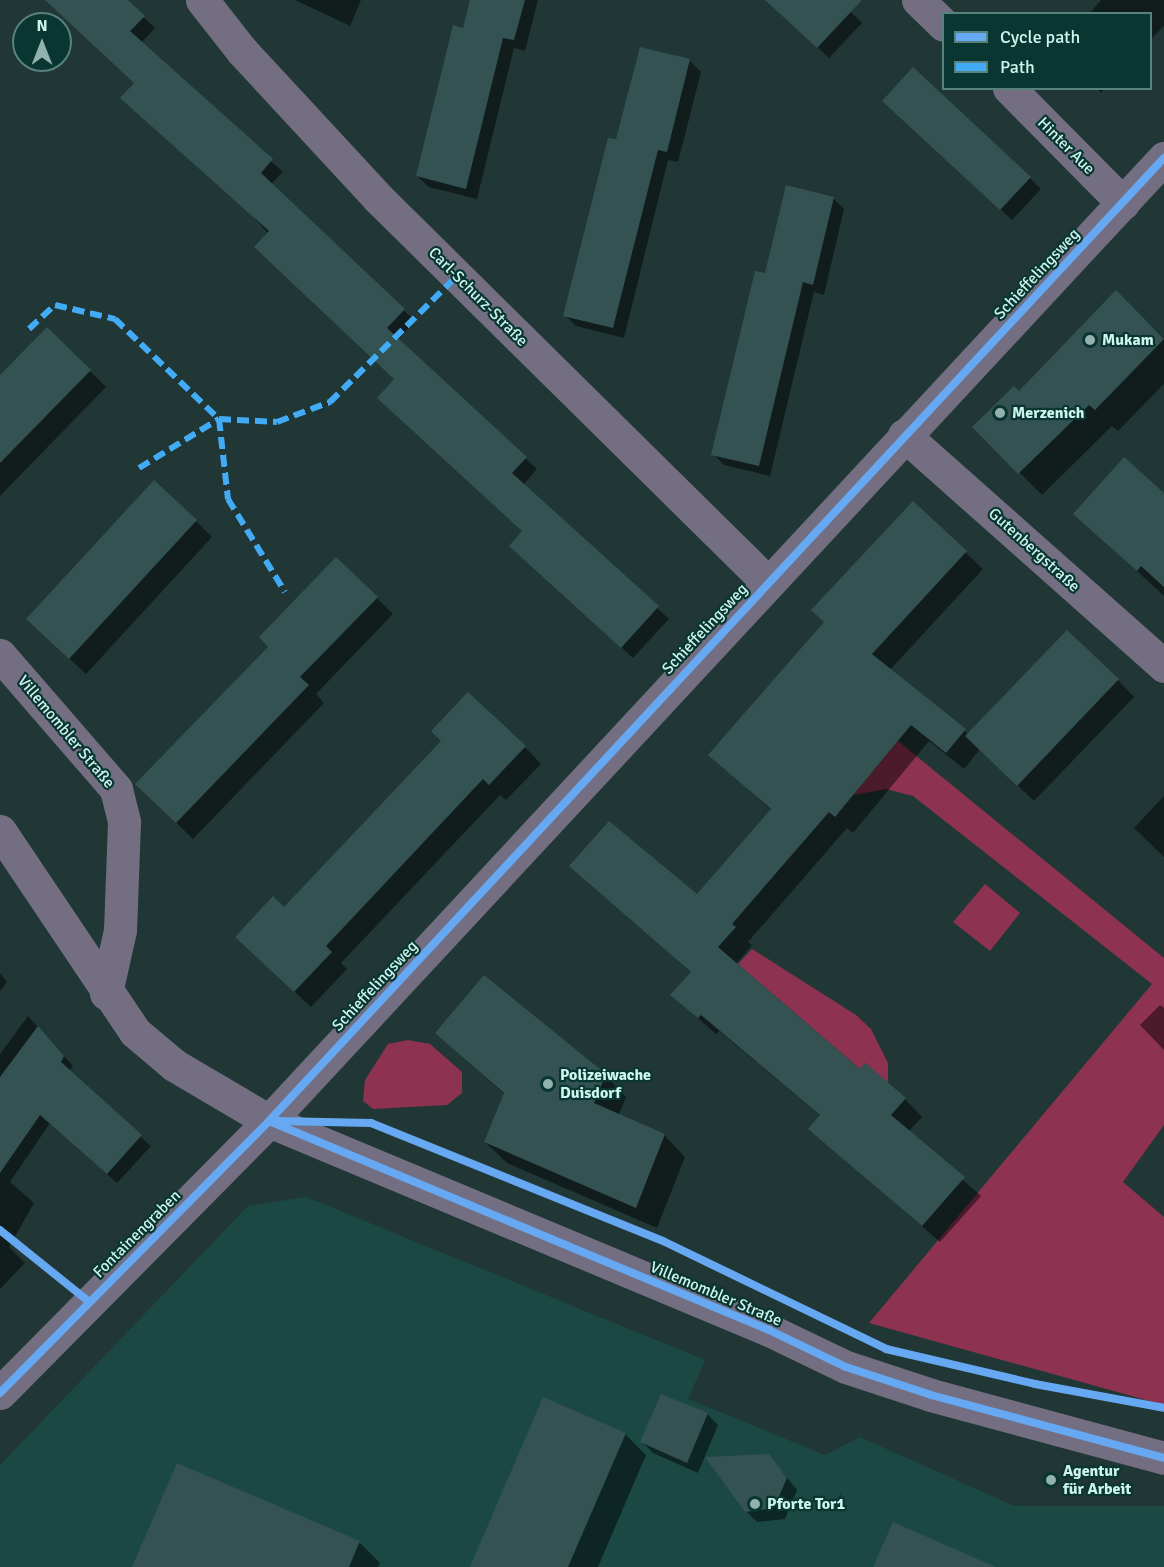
<!DOCTYPE html>
<html>
<head>
<meta charset="utf-8">
<style>
  body { margin:0 }
  #map { position:relative; width:1164px; height:1567px; overflow:hidden; background:#213735; font-family:Signika,sans-serif }
  div>[style] { position:absolute }
  [style*='--x'] { left:calc(var(--x)*1px); top:calc(var(--y)*1px); width:calc(var(--w)*1px); rotate:calc(var(--a)*1deg) }
  .built>* { inset:0; background:#1b4843 }
  .green>* { inset:0; background:#8d3251 }
  .shadow>* { inset:0; background:#0007 }
  .building>* { inset:0; background:#345252 }
  .minor>* { height:33px; margin:-16.5px; padding:0 16.5px; transform-origin:16.5px; border-radius:16.5px; background:#736e82 }
  .quiet>* { height:6px; margin-top:-3px; transform-origin:0; background:repeating-linear-gradient(90deg,#42abf6 0 12px,transparent 0 18px) }
  .cycleway>* { height:8px; margin:-4px; padding:0 4px; transform-origin:4px; border-radius:4px; background:#66a8f1 }
  .dots>* { width:16px; height:16px; translate:-50% -50%; box-sizing:border-box; border:3px solid #0a3632; border-radius:50% }
  span { translate:-50% -50%; white-space:nowrap; text-align:center; line-height:1.15; -webkit-text-stroke:4.5px #0a3632; paint-order:stroke }
  .street-label { font-size:16px; color:#cef4ee }
  .poi-label { font-size:16px; color:#cef4ee; font-weight:700 }
  .left { translate:0 -50%; text-align:left }
  .legend { position:absolute; left:942px; top:12px; width:210px; height:78px; box-sizing:border-box; background:#0a3632; border:2px solid #58827d; margin:0; padding:8px 10px; list-style:none; font-size:18px; color:#cef4ee }
  .legend li { display:flex; align-items:center; gap:12px; height:30px }
  .legend b { width:30px; border:2px solid #58827d }
  .north { position:absolute; left:12px; top:12px; width:60px; height:60px; box-sizing:border-box; background:#0a3632; border:2px solid #58827d; border-radius:50%; rotate:0deg; font-size:16px; font-weight:700; line-height:24px; text-align:center; color:#cef4ee }
  .north::after { content:''; display:block; margin:auto; width:21px; height:27px; background:#91b2ad; clip-path:polygon(50% 0,100% 100%,50% 72%,0 100%) }
</style>
</head>
<body>
<div id="map">
  <div class="built">
    <i style="clip-path:polygon(306px 1197px,705px 1360px,688px 1399px,825px 1455px,860px 1437px,1014px 1506px,1164px 1506px,1164px 1567px,0 1567px,0 1465px,248px 1206px)"></i>
  </div>
  <div class="green">
    <i style="clip-path:polygon(898px 741px,1164px 958px,1164px 1125px,1123px 1182px,1164px 1217px,1164px 1405px,869px 1323px,1152px 984px,913px 796px,886px 789px,853px 795px)"></i>
    <i style="clip-path:polygon(985px 884px,1020px 913px,990px 951px,953px 922px)"></i>
    <i style="clip-path:polygon(752px 949px,856px 1015px,871px 1029px,888px 1063px,888px 1083px,865px 1063px,860px 1069px,738px 964px)"></i>
    <i style="clip-path:polygon(408px 1040px,430px 1044px,462px 1072px,462px 1093px,447px 1105px,373px 1109px,363px 1101px,365px 1080px,388px 1044px)"></i>
  </div>
  <div class="shadow">
    <i style="clip-path:polygon(47px 0,126px 0,155px 28px,141px 43px,283px 172px,271px 184px,415px 321px,398px 340px,537px 469px,523px 485px,669px 619px,633px 658px,522px 557px,524px 532px,396px 379px,136px 83px)"></i>
    <i style="clip-path:polygon(295px 0,361px 0,350px 26px)"></i>
    <i style="clip-path:polygon(472px 0,538px 0,525px 51px,514px 48px,477px 199px,429px 187px,417px 176px)"></i>
    <i style="clip-path:polygon(766px 0,839px 0,862px 23px,829px 58px)"></i>
    <i style="clip-path:polygon(1101px 0,1164px 0,1164px 26px,1150px 40px,1150px 14px,1089px 14px)"></i>
    <i style="clip-path:polygon(690px 61px,701px 72px,678px 162px,668px 160px,624px 338px,576px 326px,565px 315px,617px 141px)"></i>
    <i style="clip-path:polygon(1097px 88px,1105px 88px,1101px 93px)"></i>
    <i style="clip-path:polygon(895px 112px,1030px 178px,1041px 189px,1012px 220px)"></i>
    <i style="clip-path:polygon(833px 198px,844px 209px,824px 295px,814px 292px,770px 476px,724px 465px,713px 454px,766px 275px)"></i>
    <i style="clip-path:polygon(1116px 292px,1164px 338px,1164px 384px,1118px 431px,1112px 426px,1042px 495px,974px 427px,1019px 393px)"></i>
    <i style="clip-path:polygon(47px 329px,106px 387px,0 496px,0 377px)"></i>
    <i style="clip-path:polygon(1164px 495px,1164px 596px,1075px 514px)"></i>
    <i style="clip-path:polygon(913px 503px,983px 569px,890px 670px,969px 735px,1118px 680px,1134px 697px,1034px 801px,980px 749px,964px 769px,929px 741px,853px 833px,847px 828px,748px 942px,752px 945px,736px 964px,860px 1071px,865px 1065px,905px 1099px,922px 1117px,908px 1132px,981px 1196px,940px 1242px,810px 1129px,821px 1116px,719px 1031px,716px 1034px,672px 995px,692px 973px,571px 866px,697px 896px,771px 810px,710px 755px,825px 622px)"></i>
    <i style="clip-path:polygon(196px 521px,212px 537px,86px 674px,45px 636px)"></i>
    <i style="clip-path:polygon(377px 598px,393px 614px,316px 694px,324px 703px,193px 839px,154px 801px)"></i>
    <i style="clip-path:polygon(525px 747px,541px 764px,506px 800px,500px 795px,341px 963px,347px 969px,311px 1007px,253px 953px)"></i>
    <i style="clip-path:polygon(1164px 796px,1164px 857px,1134px 828px)"></i>
    <i style="clip-path:polygon(0 973px,7px 982px,0 991px)"></i>
    <i style="clip-path:polygon(1160px 1005px,1164px 1008px,1164px 1050px,1140px 1025px)"></i>
    <i style="clip-path:polygon(28px 1016px,73px 1066px,69px 1072px,151px 1146px,117px 1183px,50px 1123px,10px 1182px,34px 1203px,9px 1247px,25px 1263px,0 1289px,0 1054px)"></i>
    <i style="clip-path:polygon(437px 1033px,605px 1075px,626px 1097px,618px 1116px,664px 1135px,685px 1157px,657px 1228px,507px 1163px,485px 1142px,505px 1095px)"></i>
    <i style="clip-path:polygon(707px 1414px,718px 1425px,698px 1473px,653px 1453px,642px 1442px)"></i>
    <i style="clip-path:polygon(625px 1434px,646px 1455px,598px 1567px,471px 1567px)"></i>
    <i style="clip-path:polygon(769px 1456px,797px 1490px,785px 1519px,757px 1522px,746px 1511px)"></i>
    <i style="clip-path:polygon(359px 1542px,380px 1563px,378px 1567px,134px 1567px)"></i>
  </div>
  <div class="building">
    <i style="clip-path:polygon(45px 0,128px 0,145px 16px,130px 31px,273px 159px,261px 173px,405px 309px,387px 328px,527px 457px,512px 473px,659px 606px,621px 648px,509px 546px,522px 531px,377px 398px,394px 379px,254px 247px,269px 231px,120px 98px,134px 83px)"></i>
    <i style="clip-path:polygon(470px 0,525px 0,514px 40px,503px 38px,466px 189px,416px 176px,453px 25px,463px 28px)"></i>
    <i style="clip-path:polygon(765px 0,862px 0,817px 48px)"></i>
    <i style="clip-path:polygon(640px 47px,690px 59px,667px 152px,658px 150px,613px 328px,563px 316px,608px 138px,616px 139px)"></i>
    <i style="clip-path:polygon(913px 67px,1031px 177px,1000px 210px,882px 101px)"></i>
    <i style="clip-path:polygon(786px 185px,834px 197px,813px 285px,803px 282px,759px 466px,711px 455px,755px 271px,765px 273px)"></i>
    <i style="clip-path:polygon(1116px 290px,1164px 339px,1095px 410px,1089px 405px,1018px 474px,972px 427px,1014px 386px,1019px 391px)"></i>
    <i style="clip-path:polygon(47px 327px,91px 370px,0 463px,0 375px)"></i>
    <i style="clip-path:polygon(1124px 457px,1164px 493px,1164px 587px,1141px 566px,1137px 571px,1073px 514px)"></i>
    <i style="clip-path:polygon(154px 480px,197px 520px,69px 659px,26px 619px)"></i>
    <i style="clip-path:polygon(913px 501px,967px 551px,872px 654px,966px 729px,946px 753px,911px 725px,835px 817px,829px 812px,732px 924px,736px 927px,718px 947px,860px 1069px,865px 1063px,906px 1098px,891px 1115px,965px 1177px,922px 1226px,808px 1129px,820px 1115px,701px 1015px,698px 1018px,670px 995px,691px 972px,569px 866px,609px 821px,697px 894px,771px 809px,708px 755px,824px 622px,811px 610px)"></i>
    <i style="clip-path:polygon(336px 557px,378px 597px,300px 677px,309px 685px,176px 823px,135px 784px,268px 647px,259px 637px)"></i>
    <i style="clip-path:polygon(1067px 630px,1119px 679px,1017px 786px,965px 736px)"></i>
    <i style="clip-path:polygon(468px 692px,526px 746px,489px 785px,483px 779px,326px 946px,332px 952px,294px 992px,235px 937px,273px 896px,284px 907px,441px 741px,431px 731px)"></i>
    <i style="clip-path:polygon(484px 975px,606px 1074px,594px 1103px,665px 1134px,636px 1208px,484px 1142px,504px 1093px,435px 1033px)"></i>
    <i style="clip-path:polygon(38px 1026px,64px 1056px,61px 1062px,142px 1135px,107px 1174px,40px 1115px,0 1173px,0 1077px)"></i>
    <i style="clip-path:polygon(661px 1394px,708px 1413px,687px 1463px,640px 1442px)"></i>
    <i style="clip-path:polygon(543px 1397px,626px 1433px,568px 1567px,470px 1567px)"></i>
    <i style="clip-path:polygon(769px 1454px,787px 1478px,774px 1508px,745px 1512px,705px 1457px)"></i>
    <i style="clip-path:polygon(177px 1463px,360px 1541px,349px 1567px,132px 1567px)"></i>
    <i style="clip-path:polygon(893px 1522px,996px 1567px,873px 1567px)"></i>
  </div>
  <div class="minor">
    <i style="--x:202;--y:0;--w:65;--a:51.9"></i>
    <i style="--x:242;--y:51;--w:200;--a:47.2"></i>
    <i style="--x:378;--y:198;--w:547;--a:44.63"></i>
    <i style="--x:918;--y:0;--w:36;--a:44"></i>
    <i style="--x:1009;--y:88;--w:162;--a:45.3"></i>
    <i style="--x:904;--y:435;--w:348;--a:41.6"></i>
    <i style="--x:0;--y:655;--w:177;--a:49.1"></i>
    <i style="--x:116;--y:789;--w:34;--a:76"></i>
    <i style="--x:124;--y:822;--w:108;--a:92.1"></i>
    <i style="--x:120;--y:930;--w:65;--a:102.5"></i>
    <i style="--x:0;--y:831;--w:242;--a:56.1"></i>
    <i style="--x:135;--y:1032;--w:51;--a:40.2"></i>
    <i style="--x:174;--y:1065;--w:110;--a:30.5"></i>
    <i style="--x:269;--y:1121;--w:542;--a:22.68"></i>
    <i style="--x:769;--y:1330;--w:85;--a:25.7"></i>
    <i style="--x:846;--y:1367;--w:89;--a:18.2"></i>
    <i style="--x:931;--y:1395;--w:241;--a:15.1"></i>
    <i style="--x:0;--y:1393;--w:383;--a:-45.3"></i>
    <i style="--x:269;--y:1121;--w:1315;--a:-47.1"></i>
  </div>
  <div class="quiet">
    <i style="--x:29;--y:329;--w:35;--a:-43"></i>
    <i style="--x:55;--y:305;--w:62;--a:13.1"></i>
    <i style="--x:115;--y:319;--w:144;--a:43.9"></i>
    <i style="--x:219;--y:419;--w:81;--a:83.6"></i>
    <i style="--x:228;--y:499;--w:109;--a:58.5"></i>
    <i style="--x:139;--y:468;--w:94;--a:-31.5"></i>
    <i style="--x:219;--y:419;--w:58;--a:3"></i>
    <i style="--x:277;--y:422;--w:57;--a:-20.7"></i>
    <i style="--x:330;--y:402;--w:179;--a:-44.8"></i>
  </div>
  <div class="cycleway">
    <i style="--x:269;--y:1121;--w:542;--a:22.68"></i>
    <i style="--x:769;--y:1330;--w:85;--a:25.7"></i>
    <i style="--x:846;--y:1367;--w:89;--a:18.2"></i>
    <i style="--x:931;--y:1395;--w:241;--a:15.1"></i>
    <i style="--x:278;--y:1121;--w:93;--a:1.2"></i>
    <i style="--x:371;--y:1123;--w:315;--a:22"></i>
    <i style="--x:663;--y:1241;--w:248;--a:25.8"></i>
    <i style="--x:886;--y:1349;--w:153;--a:13.2"></i>
    <i style="--x:1035;--y:1384;--w:131;--a:10.5"></i>
    <i style="--x:0;--y:1230;--w:113;--a:38.9"></i>
    <i style="--x:0;--y:1393;--w:383;--a:-45.3"></i>
    <i style="--x:269;--y:1121;--w:1315;--a:-47.1"></i>
  </div>
  <div class="dots">
    <i style="left:1090px;top:340px;background:#91b2ad"></i>
    <i style="left:1000px;top:413px;background:#91b2ad"></i>
    <i style="left:548px;top:1084px;background:#91b2ad"></i>
    <i style="left:1051px;top:1480px;background:#91b2ad"></i>
    <i style="left:755px;top:1504px;background:#91b2ad"></i>
  </div>
  <div class="street-label">
    <span style="left:1066px;top:146px;rotate:45deg">Hinter Aue</span>
    <span style="left:1037px;top:274px;rotate:-47deg">Schieffelingsweg</span>
    <span style="left:478px;top:297px;rotate:45deg">Carl-Schurz-Straße</span>
    <span style="left:1034px;top:550px;rotate:42deg">Gutenbergstraße</span>
    <span style="left:705px;top:629px;rotate:-47deg">Schieffelingsweg</span>
    <span style="left:66px;top:732px;rotate:50deg">Villemombler Straße</span>
    <span style="left:375px;top:986px;rotate:-47deg">Schieffelingsweg</span>
    <span style="left:137px;top:1234px;rotate:-45deg">Fontainengraben</span>
    <span style="left:716px;top:1294px;rotate:23deg">Villemombler Straße</span>
  </div>
  <div class="poi-label">
    <span class="left" style="left:1102px;top:340px">Mukam</span>
    <span class="left" style="left:1012px;top:413px">Merzenich</span>
    <span class="left" style="left:560px;top:1084px">Polizeiwache<br>Duisdorf</span>
    <span class="left" style="left:1063px;top:1480px">Agentur<br>für Arbeit</span>
    <span class="left" style="left:767px;top:1504px">Pforte Tor1</span>
  </div>
  <ul class="legend">
  <li><b style="height:8px;background:#66a8f1"></b>Cycle path</li>
  <li><b style="height:8px;background:#42abf6"></b>Path</li>
  </ul>
  <div class="north">N</div>
</div>
</body>
</html>
